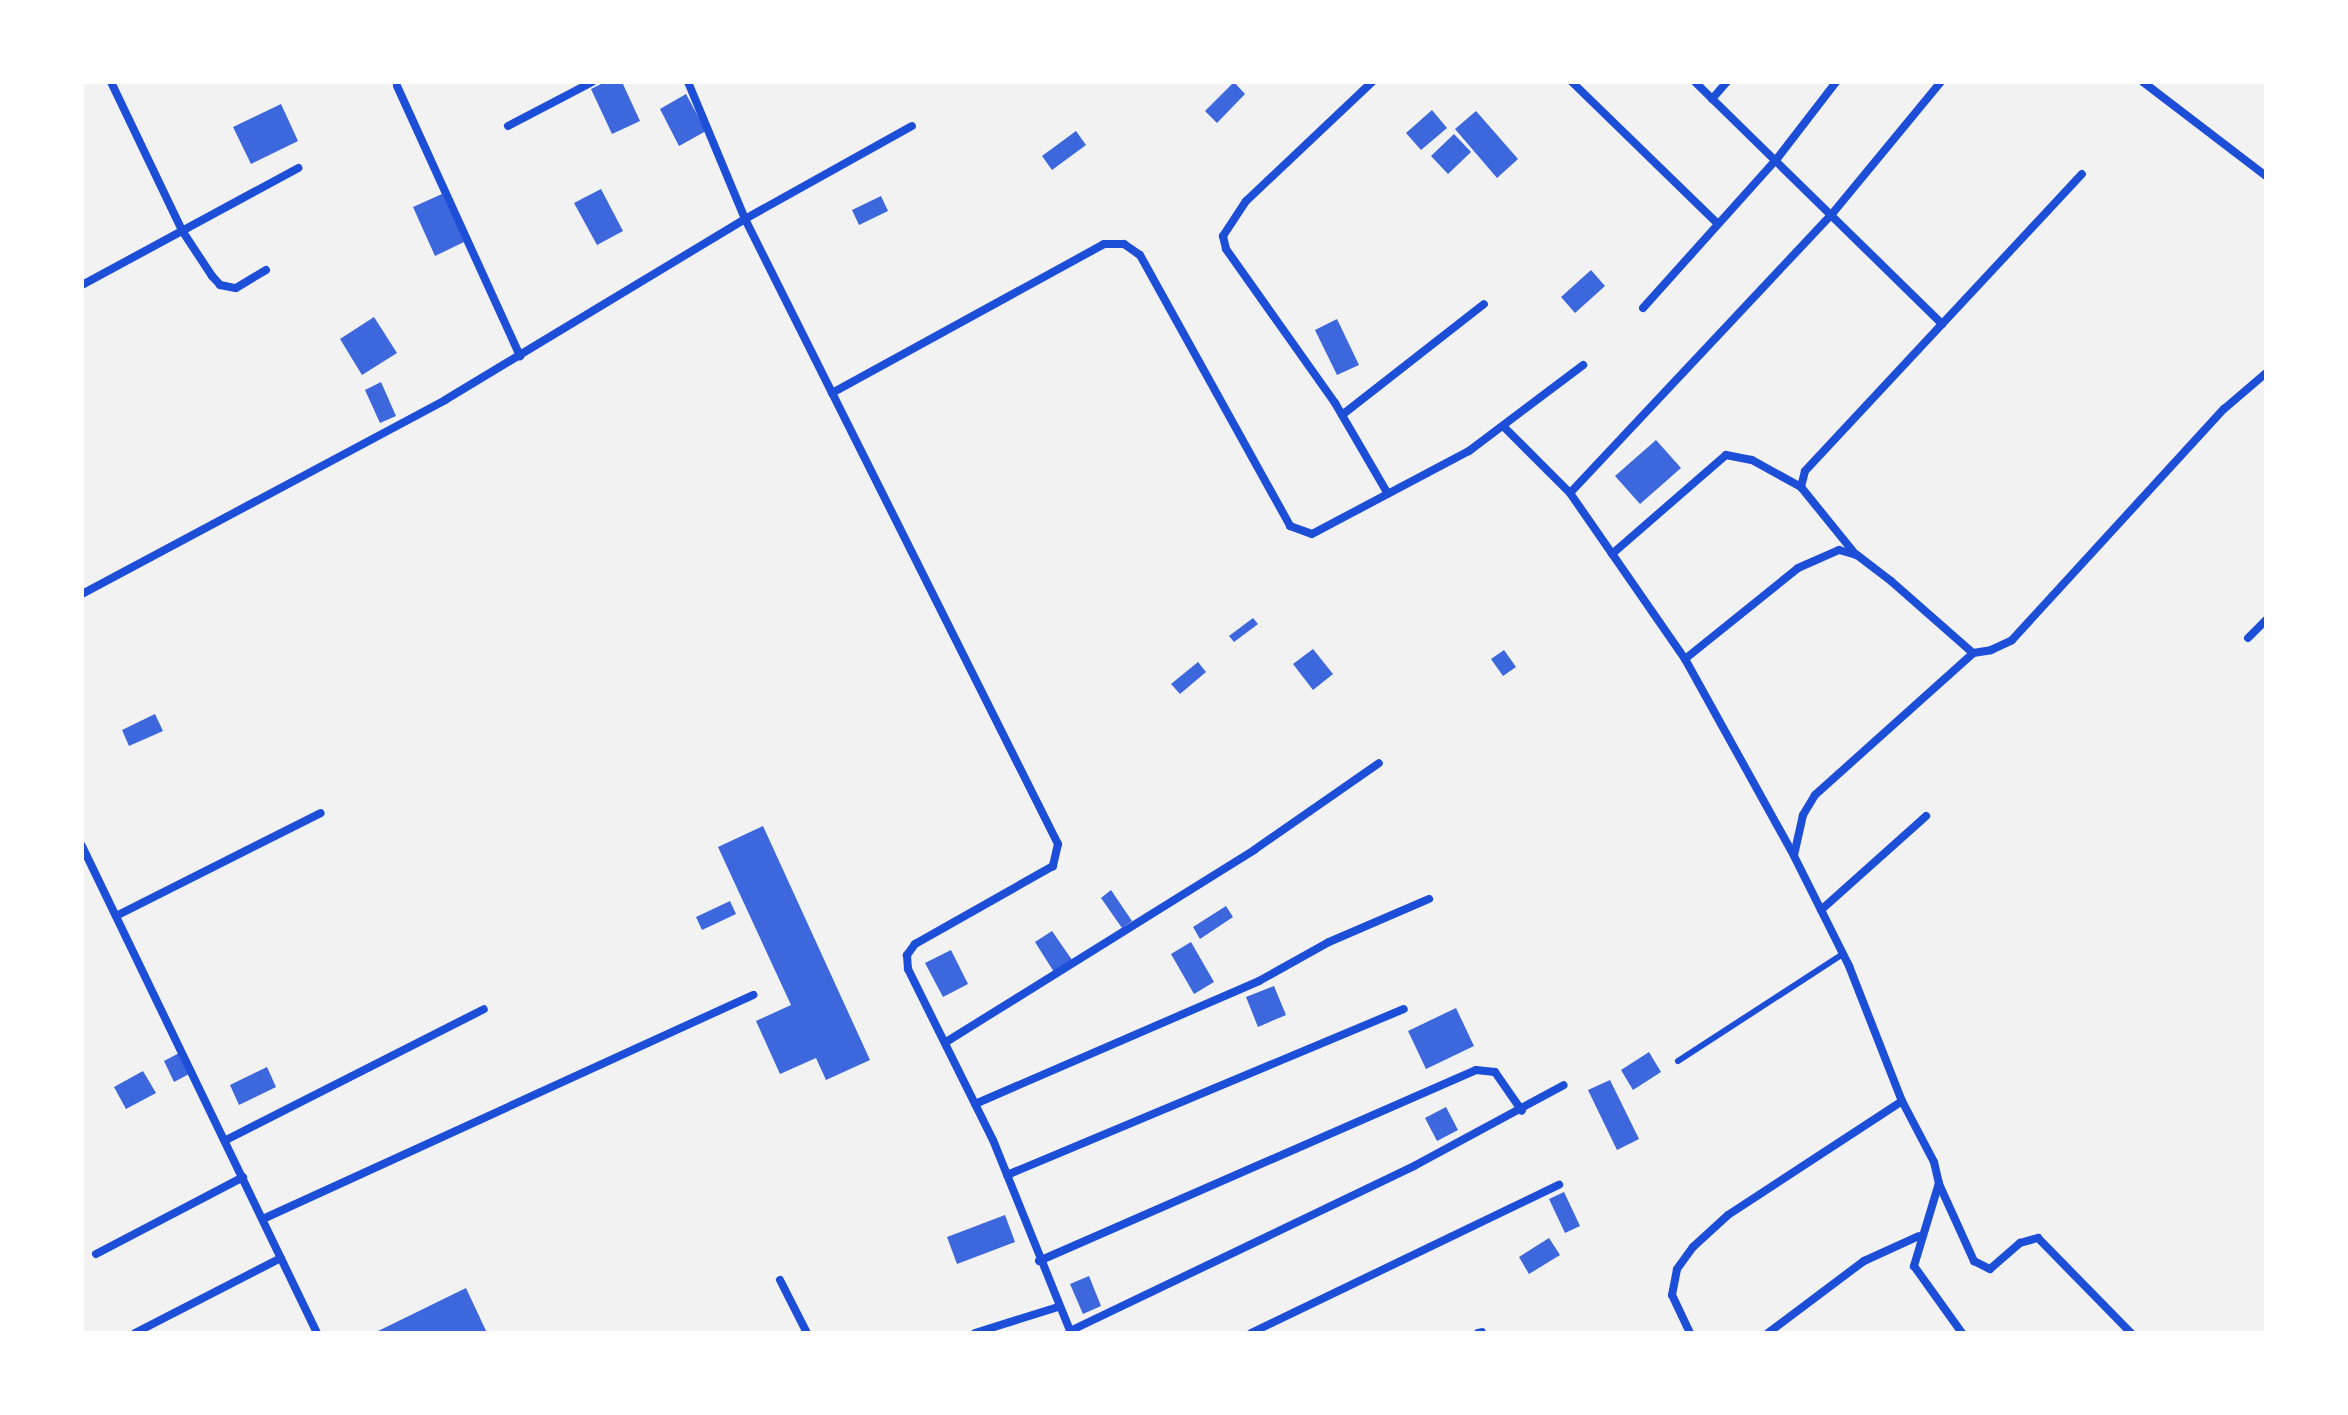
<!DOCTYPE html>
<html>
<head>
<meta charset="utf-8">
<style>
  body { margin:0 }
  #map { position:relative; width:2348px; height:1415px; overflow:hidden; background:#f2f2f2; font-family:"Exo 2",sans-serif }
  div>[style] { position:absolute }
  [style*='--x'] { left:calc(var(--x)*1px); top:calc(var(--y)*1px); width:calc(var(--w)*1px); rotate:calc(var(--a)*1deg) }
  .building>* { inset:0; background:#3d67dc }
  .service>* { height:6px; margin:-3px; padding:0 3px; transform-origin:3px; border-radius:3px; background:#1d4ed8 }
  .minor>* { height:8px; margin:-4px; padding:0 4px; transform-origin:4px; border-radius:4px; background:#1d4ed8 }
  span { translate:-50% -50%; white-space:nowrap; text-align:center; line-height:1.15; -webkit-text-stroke:6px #fff; paint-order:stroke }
  .frame { position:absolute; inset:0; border:84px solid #fff; pointer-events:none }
</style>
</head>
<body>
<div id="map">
  <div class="building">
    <i style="clip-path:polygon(605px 82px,622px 82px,640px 121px,612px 134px,591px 89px)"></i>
    <i style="clip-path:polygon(1234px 82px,1245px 94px,1217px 123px,1205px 111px)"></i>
    <i style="clip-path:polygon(686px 94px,706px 131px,679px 146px,660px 109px)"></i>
    <i style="clip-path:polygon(281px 104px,298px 141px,251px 164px,233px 127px)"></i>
    <i style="clip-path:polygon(1432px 110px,1447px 128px,1421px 150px,1406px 133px)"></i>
    <i style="clip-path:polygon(1476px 111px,1518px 159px,1497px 178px,1455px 129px)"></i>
    <i style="clip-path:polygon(1076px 131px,1086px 145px,1052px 170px,1042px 156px)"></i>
    <i style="clip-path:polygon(1454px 134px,1471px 152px,1448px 174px,1431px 156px)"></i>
    <i style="clip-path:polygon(601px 189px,623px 231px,597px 245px,574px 203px)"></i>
    <i style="clip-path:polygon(442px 194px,464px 242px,435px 256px,413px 207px)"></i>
    <i style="clip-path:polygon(881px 196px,888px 211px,859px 225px,852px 210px)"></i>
    <i style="clip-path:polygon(1591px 270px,1605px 286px,1575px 313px,1561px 297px)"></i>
    <i style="clip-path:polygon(374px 317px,397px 353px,362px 375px,340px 339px)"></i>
    <i style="clip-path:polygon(1337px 319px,1359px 365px,1337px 375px,1315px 330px)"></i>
    <i style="clip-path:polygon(381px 382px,396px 416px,380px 423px,365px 390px)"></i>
    <i style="clip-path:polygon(1656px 440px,1681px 468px,1640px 504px,1615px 476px)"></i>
    <i style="clip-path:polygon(1253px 618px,1258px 624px,1234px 642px,1229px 636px)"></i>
    <i style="clip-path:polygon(1313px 649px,1333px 674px,1313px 690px,1293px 664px)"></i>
    <i style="clip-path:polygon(1504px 650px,1516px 667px,1503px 676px,1491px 659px)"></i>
    <i style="clip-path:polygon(1198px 662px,1206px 672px,1180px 694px,1171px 684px)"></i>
    <i style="clip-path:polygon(155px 714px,163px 731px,129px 746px,122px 730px)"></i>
    <i style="clip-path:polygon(763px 826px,870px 1060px,826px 1080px,816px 1058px,780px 1074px,756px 1021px,791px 1005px,718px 847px)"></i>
    <i style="clip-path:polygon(1111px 890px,1132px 921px,1122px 928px,1101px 898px)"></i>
    <i style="clip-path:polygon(730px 901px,736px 914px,702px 930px,696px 917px)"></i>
    <i style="clip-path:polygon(1226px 906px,1233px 917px,1200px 939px,1193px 927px)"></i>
    <i style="clip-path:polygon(1052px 931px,1072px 960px,1054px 972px,1035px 942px)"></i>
    <i style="clip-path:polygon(1191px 942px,1214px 982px,1194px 994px,1171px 954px)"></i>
    <i style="clip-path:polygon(951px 950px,968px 984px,943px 997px,925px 963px)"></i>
    <i style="clip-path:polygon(1274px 986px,1286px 1015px,1258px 1027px,1246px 997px)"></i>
    <i style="clip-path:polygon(1456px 1008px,1474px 1046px,1426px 1069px,1408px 1031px)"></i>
    <i style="clip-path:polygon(181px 1052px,191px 1073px,174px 1082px,164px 1061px)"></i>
    <i style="clip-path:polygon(1649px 1052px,1661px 1072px,1633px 1090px,1621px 1070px)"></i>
    <i style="clip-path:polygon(267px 1067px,276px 1087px,239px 1105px,230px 1085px)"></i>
    <i style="clip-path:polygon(143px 1071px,156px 1093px,126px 1109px,114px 1087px)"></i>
    <i style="clip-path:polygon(1610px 1080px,1639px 1139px,1617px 1150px,1588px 1090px)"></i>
    <i style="clip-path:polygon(1446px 1107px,1458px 1130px,1437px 1141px,1425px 1118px)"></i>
    <i style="clip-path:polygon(1564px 1192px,1580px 1226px,1565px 1233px,1549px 1199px)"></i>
    <i style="clip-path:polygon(1005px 1215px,1015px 1242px,957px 1264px,947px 1237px)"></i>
    <i style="clip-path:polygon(1549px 1238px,1560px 1255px,1529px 1274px,1519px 1257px)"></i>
    <i style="clip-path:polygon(1089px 1276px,1101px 1306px,1083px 1314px,1070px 1284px)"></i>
    <i style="clip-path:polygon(466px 1288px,487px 1333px,374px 1333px)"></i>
  </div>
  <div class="service">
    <i style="--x:1678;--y:1061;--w:197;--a:-33"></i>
  </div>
  <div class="minor">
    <i style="--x:111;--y:82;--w:166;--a:64.4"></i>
    <i style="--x:183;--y:232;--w:53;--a:56.6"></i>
    <i style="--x:212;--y:276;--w:12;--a:48"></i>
    <i style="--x:220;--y:285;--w:16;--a:11"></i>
    <i style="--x:236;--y:288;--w:35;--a:-31"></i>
    <i style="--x:688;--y:82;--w:148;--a:67.4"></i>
    <i style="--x:745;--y:219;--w:699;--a:63.4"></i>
    <i style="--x:1058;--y:844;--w:23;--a:103"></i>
    <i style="--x:1053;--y:866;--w:159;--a:150.5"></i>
    <i style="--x:915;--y:944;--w:14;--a:126"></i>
    <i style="--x:907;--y:955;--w:14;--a:86"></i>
    <i style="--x:908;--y:969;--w:191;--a:63.6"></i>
    <i style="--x:993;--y:1140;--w:208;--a:68"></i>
    <i style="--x:1372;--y:82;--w:173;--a:136.6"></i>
    <i style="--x:1246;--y:201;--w:42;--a:123.3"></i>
    <i style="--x:1223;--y:236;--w:13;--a:77"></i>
    <i style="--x:1226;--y:249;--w:189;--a:54.7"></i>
    <i style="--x:1335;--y:403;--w:105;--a:59.8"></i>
    <i style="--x:1572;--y:82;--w:202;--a:44.2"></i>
    <i style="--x:1695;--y:82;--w:346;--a:44.4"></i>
    <i style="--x:2143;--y:82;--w:155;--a:37.4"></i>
    <i style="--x:397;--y:86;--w:297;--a:65.5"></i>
    <i style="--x:1712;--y:99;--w:23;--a:-49"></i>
    <i style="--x:508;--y:126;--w:95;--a:-27.6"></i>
    <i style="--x:82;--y:285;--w:246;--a:-28.4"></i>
    <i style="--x:1643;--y:308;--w:199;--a:-48.1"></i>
    <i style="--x:1776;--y:160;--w:98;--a:-52.4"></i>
    <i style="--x:832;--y:393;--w:310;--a:-28.7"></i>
    <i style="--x:1104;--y:244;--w:20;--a:0"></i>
    <i style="--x:1124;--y:244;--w:19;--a:35"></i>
    <i style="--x:1140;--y:255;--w:310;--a:61"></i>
    <i style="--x:1290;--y:526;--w:23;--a:20"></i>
    <i style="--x:1312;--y:534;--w:178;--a:-27.9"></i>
    <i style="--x:1469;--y:451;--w:143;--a:-37"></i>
    <i style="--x:1342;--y:415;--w:180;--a:-38"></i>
    <i style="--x:1504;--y:427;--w:93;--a:45"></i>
    <i style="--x:1570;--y:493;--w:202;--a:55.3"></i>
    <i style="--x:1685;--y:659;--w:225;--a:61"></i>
    <i style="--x:1794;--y:856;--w:123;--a:63.4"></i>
    <i style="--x:1849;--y:966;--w:145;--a:68.6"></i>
    <i style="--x:1902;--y:1101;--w:69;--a:62.3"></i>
    <i style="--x:1934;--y:1162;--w:22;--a:77"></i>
    <i style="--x:1939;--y:1183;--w:87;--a:106.8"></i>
    <i style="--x:1914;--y:1266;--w:82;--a:54.4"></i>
    <i style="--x:1570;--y:493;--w:383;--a:-46.8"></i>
    <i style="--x:1832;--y:214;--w:171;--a:-50.5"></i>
    <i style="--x:1612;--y:554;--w:151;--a:-41"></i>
    <i style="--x:1726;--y:455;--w:26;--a:11"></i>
    <i style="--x:1752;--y:460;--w:56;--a:28.9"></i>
    <i style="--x:1856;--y:555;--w:87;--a:-129"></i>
    <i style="--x:1801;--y:487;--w:16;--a:-76"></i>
    <i style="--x:1805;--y:471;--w:406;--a:-47"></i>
    <i style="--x:82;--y:594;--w:412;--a:-28.1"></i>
    <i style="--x:445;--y:400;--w:350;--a:-31.1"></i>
    <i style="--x:745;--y:219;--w:191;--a:-29.1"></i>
    <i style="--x:2248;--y:638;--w:25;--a:-45"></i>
    <i style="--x:1685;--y:659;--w:145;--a:-38.8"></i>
    <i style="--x:1798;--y:568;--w:45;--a:-23.7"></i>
    <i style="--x:1839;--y:550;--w:19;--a:16"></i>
    <i style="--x:1857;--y:555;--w:43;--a:37.4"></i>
    <i style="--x:1891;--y:581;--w:109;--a:41.3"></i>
    <i style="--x:1973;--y:653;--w:18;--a:-9"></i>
    <i style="--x:1991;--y:650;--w:23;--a:-25"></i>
    <i style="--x:2012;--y:640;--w:314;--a:-47.5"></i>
    <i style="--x:2224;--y:409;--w:55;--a:-40.6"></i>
    <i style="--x:82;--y:846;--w:541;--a:64.24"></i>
    <i style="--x:1794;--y:855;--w:41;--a:-77.3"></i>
    <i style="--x:1803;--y:815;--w:23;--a:-59"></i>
    <i style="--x:1815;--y:795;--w:212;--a:-41.9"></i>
    <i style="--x:1821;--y:910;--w:141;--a:-41.8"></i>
    <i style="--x:116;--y:916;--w:229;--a:-26.7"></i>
    <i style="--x:946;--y:1042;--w:363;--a:-31.9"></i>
    <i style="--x:1254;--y:850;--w:152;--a:-34.8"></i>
    <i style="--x:975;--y:1104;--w:309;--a:-23.4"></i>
    <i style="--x:1259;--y:981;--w:80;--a:-29.1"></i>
    <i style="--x:1329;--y:942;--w:109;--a:-23.3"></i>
    <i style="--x:226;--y:1140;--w:289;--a:-26.9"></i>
    <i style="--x:1007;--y:1175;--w:430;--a:-22.7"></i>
    <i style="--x:1939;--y:1184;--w:85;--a:65.6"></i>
    <i style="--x:1974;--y:1261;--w:18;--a:27"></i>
    <i style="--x:1990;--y:1269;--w:40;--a:-41"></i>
    <i style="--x:2020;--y:1243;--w:19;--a:-16"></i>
    <i style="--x:2038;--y:1238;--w:133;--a:45.6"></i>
    <i style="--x:265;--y:1218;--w:537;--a:-24.56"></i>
    <i style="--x:96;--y:1254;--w:166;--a:-27.6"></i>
    <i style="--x:1039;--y:1261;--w:477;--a:-23.6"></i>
    <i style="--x:1476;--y:1070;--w:19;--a:6"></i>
    <i style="--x:1495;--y:1072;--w:47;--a:55.3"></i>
    <i style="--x:780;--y:1280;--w:59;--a:63"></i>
    <i style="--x:1070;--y:1331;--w:382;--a:-25.6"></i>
    <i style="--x:1414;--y:1166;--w:170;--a:-28.4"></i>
    <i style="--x:135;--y:1333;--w:164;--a:-27.2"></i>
    <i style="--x:975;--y:1333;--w:87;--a:-17.4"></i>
    <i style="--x:1251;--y:1333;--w:342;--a:-25.7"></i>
    <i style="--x:1478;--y:1333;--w:4;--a:-14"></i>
    <i style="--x:1690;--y:1333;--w:42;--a:-115.3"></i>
    <i style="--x:1672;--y:1295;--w:26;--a:-79"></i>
    <i style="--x:1677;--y:1269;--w:27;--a:-54"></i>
    <i style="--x:1693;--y:1247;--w:47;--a:-42.4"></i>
    <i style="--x:1728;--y:1215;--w:208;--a:-33.2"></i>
    <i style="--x:1768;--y:1333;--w:120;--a:-36.9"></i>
    <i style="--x:1864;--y:1261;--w:60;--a:-24.4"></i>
  </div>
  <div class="frame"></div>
</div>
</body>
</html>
